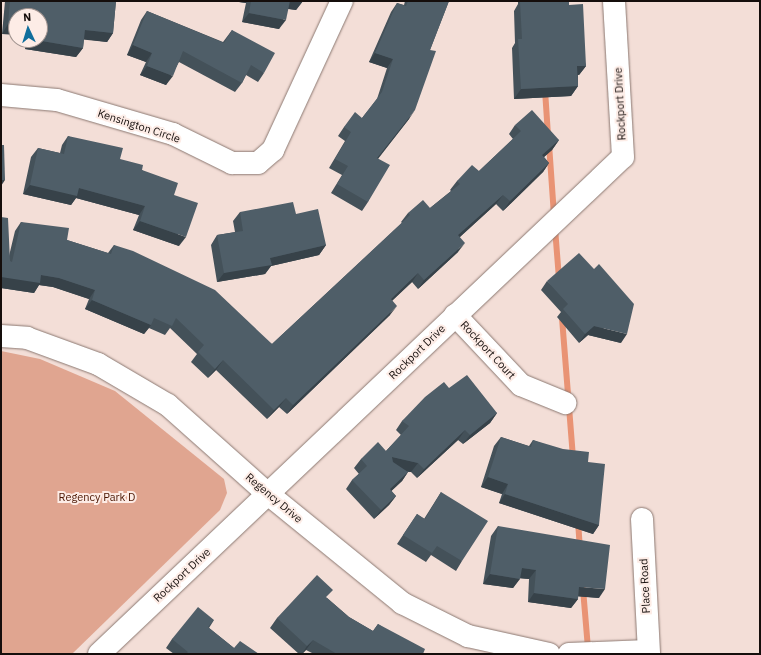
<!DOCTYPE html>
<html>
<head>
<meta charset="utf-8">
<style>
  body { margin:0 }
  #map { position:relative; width:761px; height:655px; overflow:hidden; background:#f3ded7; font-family:"IBM Plex Sans",sans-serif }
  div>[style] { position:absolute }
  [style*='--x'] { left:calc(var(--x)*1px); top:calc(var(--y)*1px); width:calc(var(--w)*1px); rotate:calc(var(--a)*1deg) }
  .green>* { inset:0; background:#e0a590 }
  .stream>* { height:6px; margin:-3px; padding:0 3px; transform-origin:3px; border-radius:3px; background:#e99374 }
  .roads { filter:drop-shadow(0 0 1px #8b7871) drop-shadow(0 0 1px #8b7871) }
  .street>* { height:22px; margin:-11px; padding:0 11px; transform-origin:11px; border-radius:11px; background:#fff }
  .wall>* { inset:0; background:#445159 }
  .shaded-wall>* { inset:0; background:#374249 }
  .building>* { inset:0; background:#4f5e68 }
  span { translate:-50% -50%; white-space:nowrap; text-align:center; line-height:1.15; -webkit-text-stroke:4px #fdece6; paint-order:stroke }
  .street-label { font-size:11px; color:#150e0c }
  .park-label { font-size:11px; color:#4a1501 }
  .frame { position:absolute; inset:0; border:2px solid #150e0c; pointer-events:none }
  .north { position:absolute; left:8px; top:8px; width:40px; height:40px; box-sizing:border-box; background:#fdece6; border:1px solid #a0938f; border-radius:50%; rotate:356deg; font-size:11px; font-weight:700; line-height:16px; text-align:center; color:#150e0c }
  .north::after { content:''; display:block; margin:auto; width:14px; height:18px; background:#116e9c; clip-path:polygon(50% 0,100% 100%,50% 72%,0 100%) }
</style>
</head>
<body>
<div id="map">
  <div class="green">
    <i style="clip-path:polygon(1px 351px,40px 359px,115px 391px,224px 479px,227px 493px,220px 510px,72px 654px,1px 654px)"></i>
  </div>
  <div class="stream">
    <i style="--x:545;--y:90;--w:45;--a:86.2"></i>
    <i style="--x:549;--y:144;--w:71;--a:86"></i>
    <i style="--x:555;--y:228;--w:51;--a:85.5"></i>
    <i style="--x:562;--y:318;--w:140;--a:85.5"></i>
    <i style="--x:578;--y:521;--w:27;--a:86"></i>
    <i style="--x:583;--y:589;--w:60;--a:85.2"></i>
  </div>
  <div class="roads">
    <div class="street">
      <i style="--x:1;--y:95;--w:56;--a:5.1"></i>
      <i style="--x:57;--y:100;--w:121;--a:16.3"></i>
      <i style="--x:173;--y:134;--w:66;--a:26.2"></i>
      <i style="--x:232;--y:163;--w:26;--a:0"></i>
      <i style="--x:258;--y:163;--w:20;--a:-41"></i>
      <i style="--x:273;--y:150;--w:164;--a:-65.2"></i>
      <i style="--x:455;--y:315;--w:96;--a:46.7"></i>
      <i style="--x:521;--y:385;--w:48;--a:22.2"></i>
      <i style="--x:1;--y:336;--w:26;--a:4"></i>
      <i style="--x:27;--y:338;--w:76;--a:20.1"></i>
      <i style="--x:98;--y:364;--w:81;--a:30.4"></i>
      <i style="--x:168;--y:405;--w:134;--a:41.7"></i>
      <i style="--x:268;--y:494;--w:173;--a:39.1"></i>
      <i style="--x:402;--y:603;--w:74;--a:26.6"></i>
      <i style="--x:468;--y:636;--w:83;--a:12.5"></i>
      <i style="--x:642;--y:519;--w:135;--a:87"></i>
      <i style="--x:99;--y:654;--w:722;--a:-43.49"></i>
      <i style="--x:623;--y:157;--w:156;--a:-93.3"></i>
      <i style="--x:569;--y:654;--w:79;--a:-2.2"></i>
    </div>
  </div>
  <div class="wall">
    <i style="clip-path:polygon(5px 1px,116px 1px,113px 33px,107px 42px,84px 39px,83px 48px,76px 57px,25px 49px,26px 40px,40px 40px,40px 16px,2px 34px)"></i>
    <i style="clip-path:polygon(239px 1px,303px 1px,296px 10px,288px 9px,279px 29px,242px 22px,246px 3px,239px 2px)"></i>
    <i style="clip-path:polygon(405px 1px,449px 1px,430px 50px,409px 119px,378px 159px,368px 202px,362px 211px,331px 193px,342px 175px,329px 168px,345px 141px,338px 136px,344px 127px,362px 118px,377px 99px,387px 68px,369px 62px,391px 12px,397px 3px,404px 5px)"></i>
    <i style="clip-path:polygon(518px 1px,569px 1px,569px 5px,586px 66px,579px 75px,578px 75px,578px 86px,571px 96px,514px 99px,512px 48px,515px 43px,514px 11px,518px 4px)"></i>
    <i style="clip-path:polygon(147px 11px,223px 42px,232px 30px,264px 73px,258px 82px,246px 75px,242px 83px,235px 92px,179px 62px,166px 85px,140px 75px,146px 62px,127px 55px,141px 20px)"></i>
    <i style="clip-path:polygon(515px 125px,559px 140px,552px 150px,544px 157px,549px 163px,543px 172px,503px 211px,496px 204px,460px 237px,458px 252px,418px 289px,412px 282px,392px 301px,390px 315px,287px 414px,279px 407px,267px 419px,216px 370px,208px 378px,191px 362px,197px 354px,170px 328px,165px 335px,149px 328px,144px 334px,85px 309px,89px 299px,53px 287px,39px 285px,34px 293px,1px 288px,1px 217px,9px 256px,15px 231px,21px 222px,67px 240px,108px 253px,114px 245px,272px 344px,402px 223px,401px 222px,408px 213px,430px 208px,451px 191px,450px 190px,457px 181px,479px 171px,513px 139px,509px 134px)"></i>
    <i style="clip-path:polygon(68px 136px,142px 170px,174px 195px,179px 246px,133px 230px,139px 215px,76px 198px,71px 205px,23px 194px,31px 157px,38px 148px,60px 153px,62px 145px)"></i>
    <i style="clip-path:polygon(240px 212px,296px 214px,326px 245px,319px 255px,271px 266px,265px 274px,217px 282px,211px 245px,217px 235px,235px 232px,233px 221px)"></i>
    <i style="clip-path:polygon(547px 281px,621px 343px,588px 335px,579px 343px,557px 317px,561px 312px,541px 290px)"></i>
    <i style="clip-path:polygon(449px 388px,497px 413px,490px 423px,463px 444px,458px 440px,417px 478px,411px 472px,408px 472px,402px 481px,391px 491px,396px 496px,389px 505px,374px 519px,346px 489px,352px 480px,359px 474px,354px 468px,361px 459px,386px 451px,401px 435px,396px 430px,402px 421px)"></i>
    <i style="clip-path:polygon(501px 437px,529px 446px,533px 440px,588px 462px,599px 525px,593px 534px,499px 503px,502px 494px,481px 487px,494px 446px)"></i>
    <i style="clip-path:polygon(441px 492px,462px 561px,456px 571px,431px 555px,426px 562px,397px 544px,417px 514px,424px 519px)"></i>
    <i style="clip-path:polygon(498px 526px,599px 598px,578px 596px,578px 599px,571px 608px,528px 602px,529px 579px,520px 578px,513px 588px,483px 584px,491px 536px)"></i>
    <i style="clip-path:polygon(327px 598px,349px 617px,373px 631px,378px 624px,423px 654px,314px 654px,306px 650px,302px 654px,299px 654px,270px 628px,277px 618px)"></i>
    <i style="clip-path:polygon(214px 620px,209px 628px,234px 648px,259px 654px,174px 654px,166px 648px,172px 639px)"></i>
  </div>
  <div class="shaded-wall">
    <i style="clip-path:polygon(239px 1px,247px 1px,246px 3px,239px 2px)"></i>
    <i style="clip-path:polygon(288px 1px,303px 1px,296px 10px,283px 8px)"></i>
    <i style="clip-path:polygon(249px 13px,286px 20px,279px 29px,242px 22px)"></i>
    <i style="clip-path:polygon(8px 24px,16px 25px,16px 35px,2px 34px)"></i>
    <i style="clip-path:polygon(85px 30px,113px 33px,107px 42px,78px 39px)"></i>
    <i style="clip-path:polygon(32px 40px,36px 40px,83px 48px,76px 57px,25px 49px)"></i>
    <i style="clip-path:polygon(133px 45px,152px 53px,146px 62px,127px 55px)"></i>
    <i style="clip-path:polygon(375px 53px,393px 59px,387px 68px,369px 62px)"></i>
    <i style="clip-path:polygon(147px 66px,173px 76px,166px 85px,140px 75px)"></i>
    <i style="clip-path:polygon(577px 66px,586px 66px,579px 75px,571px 75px)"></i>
    <i style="clip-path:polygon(578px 86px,571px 96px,514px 99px,521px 89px)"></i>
    <i style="clip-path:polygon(415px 110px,409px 119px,371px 167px,377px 158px)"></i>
    <i style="clip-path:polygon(559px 140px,552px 150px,536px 164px,542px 155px)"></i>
    <i style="clip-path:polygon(549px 163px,543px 172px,503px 211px,510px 201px)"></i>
    <i style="clip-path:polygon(1px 180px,5px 180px,1px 186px)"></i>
    <i style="clip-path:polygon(30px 185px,79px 188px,145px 206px,139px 215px,76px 198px,71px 205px,23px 194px)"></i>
    <i style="clip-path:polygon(503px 195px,496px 204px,452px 244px,458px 235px)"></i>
    <i style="clip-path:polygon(140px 221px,186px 237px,179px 246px,133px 230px)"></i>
    <i style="clip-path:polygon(465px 243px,458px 252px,418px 289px,424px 280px)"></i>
    <i style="clip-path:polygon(326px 245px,319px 255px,271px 266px,265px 274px,217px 282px,224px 273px,270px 258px)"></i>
    <i style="clip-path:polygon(418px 273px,412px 282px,384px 308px,391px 299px)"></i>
    <i style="clip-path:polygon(41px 275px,59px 278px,95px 290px,89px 299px,53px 287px,39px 285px,34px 293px,1px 288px,1px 277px)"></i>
    <i style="clip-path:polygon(92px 300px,151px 325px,144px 334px,85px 309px)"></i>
    <i style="clip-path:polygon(397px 306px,390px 315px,287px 414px,293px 405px)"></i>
    <i style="clip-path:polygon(594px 326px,627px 334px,621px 343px,588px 335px,579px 343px,585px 334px)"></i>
    <i style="clip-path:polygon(223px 360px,216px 370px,208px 378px,215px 369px)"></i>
    <i style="clip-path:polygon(286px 398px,279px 407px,267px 419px,274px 410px)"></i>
    <i style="clip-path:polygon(497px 413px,490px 423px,463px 444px,470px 435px)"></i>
    <i style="clip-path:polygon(465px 430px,458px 440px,417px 478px,424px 469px)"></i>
    <i style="clip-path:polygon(392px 457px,418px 463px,411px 472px,386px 466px)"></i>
    <i style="clip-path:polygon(408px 472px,402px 481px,383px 499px,390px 489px)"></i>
    <i style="clip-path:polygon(488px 477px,508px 484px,502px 494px,481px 487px)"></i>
    <i style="clip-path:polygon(505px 494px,599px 525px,593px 534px,499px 503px)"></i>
    <i style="clip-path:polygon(396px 496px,389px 505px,374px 519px,381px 510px)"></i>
    <i style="clip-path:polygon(522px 568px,536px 570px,529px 579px,516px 578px)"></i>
    <i style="clip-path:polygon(490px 574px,520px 579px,513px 588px,483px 584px)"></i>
    <i style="clip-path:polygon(579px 587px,605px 589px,599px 598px,572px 596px)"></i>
    <i style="clip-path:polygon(534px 593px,578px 599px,571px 608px,528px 602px)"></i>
    <i style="clip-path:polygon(313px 640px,306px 650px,302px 654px,307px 646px)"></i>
  </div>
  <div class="building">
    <i style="clip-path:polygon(10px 1px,116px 1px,113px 33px,85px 30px,83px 48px,36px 40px,40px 40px,40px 16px,16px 16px,16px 25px,8px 24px)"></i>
    <i style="clip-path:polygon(251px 1px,290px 1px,286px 20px,249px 13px)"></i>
    <i style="clip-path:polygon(408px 1px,449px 1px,430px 50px,436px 51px,415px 110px,377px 158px,390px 165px,368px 202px,337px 184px,348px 166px,335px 159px,351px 132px,344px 127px,355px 112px,362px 118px,382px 92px,393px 59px,375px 53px,397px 3px,406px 6px)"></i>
    <i style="clip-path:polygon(525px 1px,569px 1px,569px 5px,583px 4px,586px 66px,577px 66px,578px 86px,521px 89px,518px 39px,522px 39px,520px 2px,525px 2px)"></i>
    <i style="clip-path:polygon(147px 11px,224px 43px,232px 30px,275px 53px,264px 73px,251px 65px,242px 83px,183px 51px,173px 76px,147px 66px,152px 53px,133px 45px)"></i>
    <i style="clip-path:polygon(532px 110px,559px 140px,542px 155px,549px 163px,510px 201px,503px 195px,458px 235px,465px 243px,424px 280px,418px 273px,391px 299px,397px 306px,293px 405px,286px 398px,274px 410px,223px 360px,215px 369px,198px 352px,204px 345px,176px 318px,172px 326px,154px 318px,151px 325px,92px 300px,95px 290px,59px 278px,41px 275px,40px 283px,1px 277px,1px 217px,8px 218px,10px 261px,12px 262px,21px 222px,69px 228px,67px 240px,111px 254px,114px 245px,133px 251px,215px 290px,272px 344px,410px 215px,408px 213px,423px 200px,430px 208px,460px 184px,457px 181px,472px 165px,479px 171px,521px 131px,515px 125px)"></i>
    <i style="clip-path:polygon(68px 136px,123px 148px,120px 159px,143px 165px,142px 170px,178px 183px,174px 195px,198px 203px,186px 237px,140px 221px,145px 206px,79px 188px,77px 196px,30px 185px,38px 148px,64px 154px)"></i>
    <i style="clip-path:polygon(1px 145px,4px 145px,5px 180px,1px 180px)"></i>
    <i style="clip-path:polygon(293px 202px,296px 214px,318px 209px,326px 245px,270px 258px,272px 265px,224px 273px,217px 235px,243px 231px,240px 212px)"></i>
    <i style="clip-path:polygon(579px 253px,594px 269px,599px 264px,634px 304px,627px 334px,594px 326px,585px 334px,563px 309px,568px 304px,547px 281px)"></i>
    <i style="clip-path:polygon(467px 375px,497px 413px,470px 435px,465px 430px,424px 469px,418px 463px,392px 457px,393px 462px,408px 472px,390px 489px,396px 496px,381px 510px,352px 480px,367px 466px,361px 459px,378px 442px,386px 451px,409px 426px,402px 421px,425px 397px,444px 382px,449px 388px)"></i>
    <i style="clip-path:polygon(501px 437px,531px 447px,533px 440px,563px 449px,589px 452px,588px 462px,605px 464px,599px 525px,505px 494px,508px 484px,488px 477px)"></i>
    <i style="clip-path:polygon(441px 492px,488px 521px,462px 561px,437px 546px,432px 553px,403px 535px,417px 514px,425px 519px)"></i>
    <i style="clip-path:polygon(498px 526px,610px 545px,605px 589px,579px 587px,578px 599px,534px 593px,536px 570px,522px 568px,520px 579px,490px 574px)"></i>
    <i style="clip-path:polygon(317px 575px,333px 590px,326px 597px,349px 617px,373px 631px,378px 624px,425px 649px,423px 654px,337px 654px,313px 640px,307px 646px,277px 618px)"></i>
    <i style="clip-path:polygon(198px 607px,214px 620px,208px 627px,234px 648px,240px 641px,259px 654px,186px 654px,188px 652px,172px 639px)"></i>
  </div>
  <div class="street-label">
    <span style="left:620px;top:104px;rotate:-93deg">Rockport Drive</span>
    <span style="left:139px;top:126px;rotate:18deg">Kensington Circle</span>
    <span style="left:488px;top:350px;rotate:47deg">Rockport Court</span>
    <span style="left:417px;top:352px;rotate:-44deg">Rockport Drive</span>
    <span style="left:274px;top:498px;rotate:40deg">Regency Drive</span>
    <span style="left:182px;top:575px;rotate:-43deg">Rockport Drive</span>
    <span style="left:645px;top:586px;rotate:-93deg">Place Road</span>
  </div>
  <div class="park-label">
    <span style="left:97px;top:497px">Regency Park D</span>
  </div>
  <div class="frame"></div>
  <div class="north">N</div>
</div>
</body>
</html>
